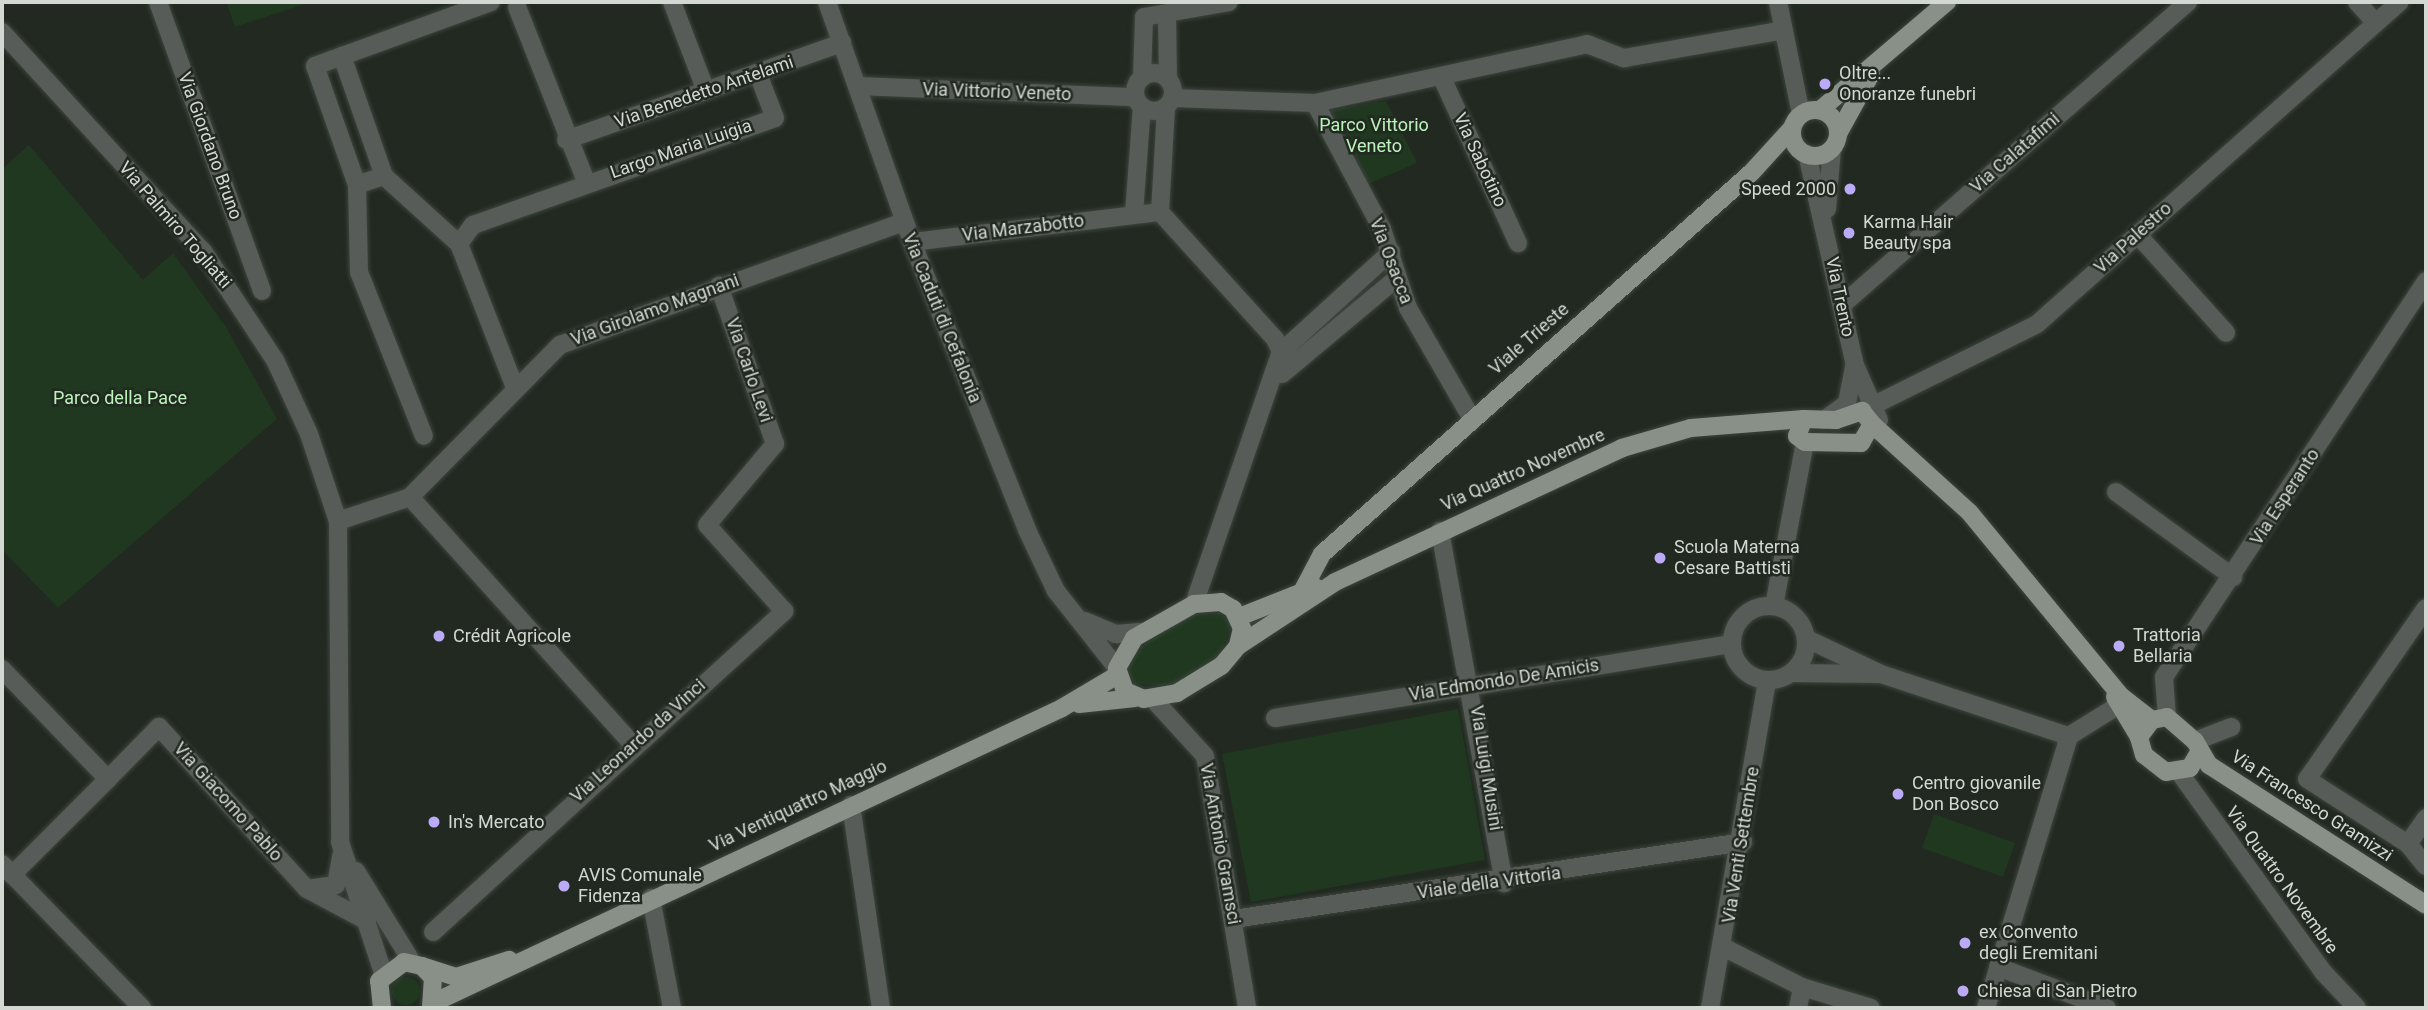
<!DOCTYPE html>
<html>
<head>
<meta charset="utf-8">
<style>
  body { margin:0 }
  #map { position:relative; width:2428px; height:1010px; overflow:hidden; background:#212921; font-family:Roboto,sans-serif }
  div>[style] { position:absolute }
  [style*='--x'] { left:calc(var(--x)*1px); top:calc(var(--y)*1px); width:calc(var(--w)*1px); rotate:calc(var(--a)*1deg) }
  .green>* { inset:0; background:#203820 }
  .round { border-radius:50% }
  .roads { filter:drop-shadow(0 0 2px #3d453d) drop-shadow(0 0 2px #3d453d) }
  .minor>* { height:18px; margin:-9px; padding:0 9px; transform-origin:9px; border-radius:9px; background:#585c58 }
  .minor>.ring { margin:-9px; padding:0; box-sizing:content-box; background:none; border:18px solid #585c58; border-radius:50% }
  .major>* { height:18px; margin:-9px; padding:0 9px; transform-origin:9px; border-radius:9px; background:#899088 }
  .major>.ring { margin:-9px; padding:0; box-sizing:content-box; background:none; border:18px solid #899088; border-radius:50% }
  .dots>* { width:19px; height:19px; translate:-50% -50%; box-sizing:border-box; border:4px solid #212921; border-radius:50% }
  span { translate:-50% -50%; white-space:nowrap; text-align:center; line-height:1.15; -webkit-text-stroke:5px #212921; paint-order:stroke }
  .poi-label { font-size:18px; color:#d3d8d3 }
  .left { translate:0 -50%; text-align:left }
  .right { translate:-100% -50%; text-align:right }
  .street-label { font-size:18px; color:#d3d8d3 }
  .park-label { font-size:18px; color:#bcf3ba }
  .frame { position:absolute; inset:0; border:4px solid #d3d8d3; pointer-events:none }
</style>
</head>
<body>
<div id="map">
  <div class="green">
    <i style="clip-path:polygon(226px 2px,311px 2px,235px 27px)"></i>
    <i style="clip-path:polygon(1386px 101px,1417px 163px,1368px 184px,1330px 110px)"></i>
    <i style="clip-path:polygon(29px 145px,143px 280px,173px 253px,226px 327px,277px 419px,58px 608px,2px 550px,2px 169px)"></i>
    <i style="clip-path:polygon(1197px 612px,1221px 613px,1232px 625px,1218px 659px,1173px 686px,1134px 684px,1126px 666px,1135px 645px)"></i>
    <i style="clip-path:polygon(1458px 709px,1485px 860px,1251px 902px,1222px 754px)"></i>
    <i style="clip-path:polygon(1934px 814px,2015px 843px,2003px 877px,1922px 848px)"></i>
    <i class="round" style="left:392px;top:977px;width:28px;height:28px"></i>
  </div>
  <div class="roads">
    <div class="minor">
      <i style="--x:158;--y:2;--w:307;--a:70.2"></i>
      <i style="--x:672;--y:2;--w:95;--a:69.1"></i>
      <i style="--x:827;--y:2;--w:255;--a:70.5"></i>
      <i style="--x:912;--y:242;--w:310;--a:68.2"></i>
      <i style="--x:1027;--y:530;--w:68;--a:64.6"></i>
      <i style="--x:1056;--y:591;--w:98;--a:51.6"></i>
      <i style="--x:1778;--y:2;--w:114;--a:78.4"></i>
      <i style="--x:2357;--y:2;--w:28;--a:48"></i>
      <i style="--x:517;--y:7;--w:187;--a:68.4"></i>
      <i style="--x:1167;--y:16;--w:63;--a:89.1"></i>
      <i style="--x:2;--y:32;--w:297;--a:47.5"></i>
      <i style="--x:203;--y:251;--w:131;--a:56.6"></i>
      <i style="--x:275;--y:360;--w:81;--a:65.3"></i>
      <i style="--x:309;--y:434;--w:92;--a:71.6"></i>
      <i style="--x:338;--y:521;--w:321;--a:89.6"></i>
      <i style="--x:340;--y:842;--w:138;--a:71.8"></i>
      <i style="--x:342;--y:56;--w:127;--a:70.7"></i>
      <i style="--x:384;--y:176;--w:101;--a:42.2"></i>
      <i style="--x:459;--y:244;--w:155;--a:68.7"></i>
      <i class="ring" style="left:1135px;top:73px;width:20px;height:20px"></i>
      <i style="--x:1142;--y:78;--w:61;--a:-88.1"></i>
      <i style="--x:1144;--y:17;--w:86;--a:-10"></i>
      <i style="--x:1442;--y:78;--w:182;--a:65.3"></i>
      <i style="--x:858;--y:86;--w:278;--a:2.3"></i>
      <i style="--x:1172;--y:98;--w:143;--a:2"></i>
      <i style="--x:1315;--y:103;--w:278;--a:-12.2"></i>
      <i style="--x:1587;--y:44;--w:40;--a:21"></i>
      <i style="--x:1624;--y:58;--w:162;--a:-9.9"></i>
      <i style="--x:1315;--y:103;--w:143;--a:62"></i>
      <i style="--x:1382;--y:229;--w:83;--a:71.8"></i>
      <i style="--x:1408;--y:308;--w:126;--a:60"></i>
      <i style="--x:566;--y:140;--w:293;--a:-19.4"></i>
      <i style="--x:1807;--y:154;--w:216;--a:77.2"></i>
      <i style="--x:1855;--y:365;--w:60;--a:66.4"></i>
      <i style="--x:384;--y:176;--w:28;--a:162"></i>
      <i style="--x:357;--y:185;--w:87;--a:88.7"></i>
      <i style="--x:359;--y:272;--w:176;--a:68.4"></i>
      <i style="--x:357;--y:185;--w:126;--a:-109.4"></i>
      <i style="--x:315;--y:66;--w:187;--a:-20"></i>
      <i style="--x:1827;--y:209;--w:61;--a:-85.3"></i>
      <i style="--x:1160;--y:212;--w:105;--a:-86.7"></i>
      <i style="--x:1134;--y:214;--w:108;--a:-85.8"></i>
      <i style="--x:2137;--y:234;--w:133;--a:48"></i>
      <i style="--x:912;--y:242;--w:250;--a:-6.9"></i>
      <i style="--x:1160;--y:212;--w:171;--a:47.8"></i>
      <i style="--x:1275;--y:339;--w:31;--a:65"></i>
      <i style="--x:459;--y:244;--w:24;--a:-54"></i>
      <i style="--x:473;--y:225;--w:320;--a:-19.5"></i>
      <i style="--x:775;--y:118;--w:47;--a:-111.1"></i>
      <i style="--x:1842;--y:305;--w:460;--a:-41.2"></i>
      <i style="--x:1282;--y:374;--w:150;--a:-39.9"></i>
      <i style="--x:1862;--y:411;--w:195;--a:-26.4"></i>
      <i style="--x:2037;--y:324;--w:485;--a:-41.6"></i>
      <i style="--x:1824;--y:420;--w:29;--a:-36"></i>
      <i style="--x:1847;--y:403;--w:36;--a:-79"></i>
      <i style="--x:2116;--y:492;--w:145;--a:36"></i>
      <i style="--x:410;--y:497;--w:334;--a:48"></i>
      <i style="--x:338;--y:521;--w:76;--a:-18.4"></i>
      <i style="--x:410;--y:497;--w:214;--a:-45.4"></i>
      <i style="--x:560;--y:345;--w:365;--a:-19.7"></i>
      <i style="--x:1440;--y:531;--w:358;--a:79.7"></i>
      <i style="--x:1194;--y:604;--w:267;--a:-71"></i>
      <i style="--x:1281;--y:352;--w:149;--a:-42.3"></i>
      <i class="ring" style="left:1732px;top:606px;width:56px;height:56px"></i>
      <i style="--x:1774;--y:606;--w:167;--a:-79.3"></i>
      <i style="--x:2426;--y:608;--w:208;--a:124.8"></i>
      <i style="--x:2307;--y:779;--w:120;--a:32.8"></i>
      <i style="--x:2408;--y:844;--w:28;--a:51"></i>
      <i style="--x:1085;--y:621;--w:34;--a:23"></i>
      <i style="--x:1116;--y:634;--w:24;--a:-5"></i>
      <i style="--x:1807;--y:639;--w:82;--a:25.3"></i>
      <i style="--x:1881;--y:674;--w:198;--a:18.3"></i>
      <i style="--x:2;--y:669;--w:153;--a:46.1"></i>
      <i style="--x:108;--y:779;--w:73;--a:-45.6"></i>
      <i style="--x:159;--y:727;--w:219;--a:47.6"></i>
      <i style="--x:307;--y:889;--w:68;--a:28.1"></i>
      <i style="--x:1792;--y:673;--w:86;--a:0.7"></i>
      <i style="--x:1153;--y:699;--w:77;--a:47.6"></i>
      <i style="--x:1205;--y:756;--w:255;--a:80.5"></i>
      <i style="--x:2167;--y:717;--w:40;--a:-94.3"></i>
      <i style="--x:2164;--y:677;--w:475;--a:-56.5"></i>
      <i style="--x:1275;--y:718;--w:463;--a:-9.2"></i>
      <i style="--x:2195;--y:741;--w:39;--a:-21"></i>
      <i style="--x:2179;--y:772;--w:248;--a:54.2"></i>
      <i style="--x:2324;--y:973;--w:48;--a:46.7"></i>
      <i style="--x:851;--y:805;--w:205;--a:81.6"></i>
      <i style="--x:2408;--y:844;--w:32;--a:-55"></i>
      <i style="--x:2;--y:864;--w:201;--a:45.8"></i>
      <i style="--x:356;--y:871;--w:107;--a:58.4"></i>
      <i style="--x:12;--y:875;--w:136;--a:-45"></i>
      <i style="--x:307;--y:889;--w:29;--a:-8"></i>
      <i style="--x:336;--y:885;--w:29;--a:-80"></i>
      <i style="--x:651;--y:898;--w:112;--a:79.2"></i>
      <i style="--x:1234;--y:919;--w:515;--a:-8.6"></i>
      <i style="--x:433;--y:932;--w:476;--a:-42.4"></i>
      <i style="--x:784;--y:611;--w:115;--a:-131.8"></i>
      <i style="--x:707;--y:525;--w:106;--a:-50"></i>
      <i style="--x:775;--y:444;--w:168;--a:-109.5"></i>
      <i style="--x:1723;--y:947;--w:89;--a:26.9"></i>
      <i style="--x:1802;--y:987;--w:72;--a:16.9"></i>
      <i style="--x:1998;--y:967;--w:116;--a:20.6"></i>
      <i style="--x:1710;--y:1008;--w:333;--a:-80.1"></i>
      <i style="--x:1798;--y:1008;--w:21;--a:-79"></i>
      <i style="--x:1986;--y:1008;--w:284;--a:-73"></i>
      <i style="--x:2069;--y:736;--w:59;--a:-31.8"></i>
    </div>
    <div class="major">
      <i style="--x:1820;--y:110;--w:167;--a:-40.4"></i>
      <i class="ring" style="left:1792px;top:110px;width:28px;height:28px"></i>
      <i style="--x:1838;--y:134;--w:68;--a:-61.2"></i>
      <i style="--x:1862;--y:411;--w:16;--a:52"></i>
      <i style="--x:1872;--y:424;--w:22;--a:120"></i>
      <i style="--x:1861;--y:443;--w:56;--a:-179"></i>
      <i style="--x:1805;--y:442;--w:10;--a:-143"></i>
      <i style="--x:1797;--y:436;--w:18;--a:-68"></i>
      <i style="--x:1804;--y:419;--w:32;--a:2"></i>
      <i style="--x:1836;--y:420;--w:28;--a:-19"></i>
      <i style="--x:1872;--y:424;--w:132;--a:42.2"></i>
      <i style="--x:1970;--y:513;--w:237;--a:50.5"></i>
      <i style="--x:2121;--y:696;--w:39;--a:38"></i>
      <i style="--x:1303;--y:590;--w:41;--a:-62.2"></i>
      <i style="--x:1322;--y:554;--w:575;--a:-41.62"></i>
      <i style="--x:1752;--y:172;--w:59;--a:-47.7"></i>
      <i style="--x:1221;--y:602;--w:14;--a:30"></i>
      <i style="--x:1233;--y:609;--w:21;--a:65"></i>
      <i style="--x:1242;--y:628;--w:18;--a:103"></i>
      <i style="--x:1238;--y:646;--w:26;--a:130"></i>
      <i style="--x:1221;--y:666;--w:52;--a:148.5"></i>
      <i style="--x:1177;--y:693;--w:34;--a:170"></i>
      <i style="--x:1144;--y:699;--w:21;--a:-157"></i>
      <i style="--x:1125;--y:691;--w:24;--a:-109"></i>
      <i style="--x:1117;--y:668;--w:34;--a:-60"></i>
      <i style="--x:1134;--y:638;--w:69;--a:-29.5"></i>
      <i style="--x:1194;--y:604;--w:27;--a:-4"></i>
      <i style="--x:1239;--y:617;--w:82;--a:-21.5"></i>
      <i style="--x:1238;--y:646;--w:116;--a:-33.4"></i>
      <i style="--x:1335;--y:582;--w:317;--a:-25"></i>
      <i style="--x:1622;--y:448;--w:72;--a:-16.2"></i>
      <i style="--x:1691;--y:428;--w:113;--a:-4.6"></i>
      <i style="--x:2115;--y:697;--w:47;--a:59"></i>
      <i style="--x:1079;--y:704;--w:56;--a:-6.1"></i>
      <i style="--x:2198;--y:754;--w:16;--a:120"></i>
      <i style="--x:2190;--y:768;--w:24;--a:171"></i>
      <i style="--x:2166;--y:772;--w:28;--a:-142"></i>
      <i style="--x:2144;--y:755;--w:19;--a:-106"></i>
      <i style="--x:2139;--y:737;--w:21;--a:-53"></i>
      <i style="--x:2152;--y:720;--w:15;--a:-11"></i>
      <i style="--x:2167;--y:717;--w:37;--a:41"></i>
      <i style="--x:2195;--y:741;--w:28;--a:60"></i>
      <i style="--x:2209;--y:765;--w:258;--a:32.8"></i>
      <i style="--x:422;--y:966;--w:36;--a:18"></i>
      <i style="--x:456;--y:977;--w:56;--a:-17.8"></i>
      <i style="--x:435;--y:1002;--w:693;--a:-25.12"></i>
      <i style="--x:1062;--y:708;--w:63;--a:-30.7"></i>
      <i style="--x:382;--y:1008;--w:27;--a:-96"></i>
      <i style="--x:379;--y:981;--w:31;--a:-37"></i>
      <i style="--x:404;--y:962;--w:18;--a:13"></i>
      <i style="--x:422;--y:966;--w:16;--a:47"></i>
      <i style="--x:433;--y:978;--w:30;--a:94"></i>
    </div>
  </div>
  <div class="dots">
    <i style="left:1825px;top:84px;background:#bbaaf6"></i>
    <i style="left:1850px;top:189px;background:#bbaaf6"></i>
    <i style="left:1849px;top:233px;background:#bbaaf6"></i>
    <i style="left:1660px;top:558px;background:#bbaaf6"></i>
    <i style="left:439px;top:636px;background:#bbaaf6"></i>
    <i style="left:2119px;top:646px;background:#bbaaf6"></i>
    <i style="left:1898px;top:794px;background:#bbaaf6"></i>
    <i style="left:434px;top:822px;background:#bbaaf6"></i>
    <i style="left:564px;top:886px;background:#bbaaf6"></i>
    <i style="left:1965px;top:943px;background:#bbaaf6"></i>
    <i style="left:1963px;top:991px;background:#bbaaf6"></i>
  </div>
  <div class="poi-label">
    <span class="left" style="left:1839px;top:84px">Oltre...<br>Onoranze funebri</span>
    <span class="right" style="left:1836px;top:189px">Speed 2000</span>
    <span class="left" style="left:1863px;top:233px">Karma Hair<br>Beauty spa</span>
    <span class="left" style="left:1674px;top:558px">Scuola Materna<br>Cesare Battisti</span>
    <span class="left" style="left:453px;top:636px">Crédit Agricole</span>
    <span class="left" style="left:2133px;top:646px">Trattoria<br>Bellaria</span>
    <span class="left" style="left:1912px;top:794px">Centro giovanile<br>Don Bosco</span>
    <span class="left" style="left:448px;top:822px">In's Mercato</span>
    <span class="left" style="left:578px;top:886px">AVIS Comunale<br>Fidenza</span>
    <span class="left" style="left:1979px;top:943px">ex Convento<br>degli Eremitani</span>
    <span class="left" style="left:1977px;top:991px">Chiesa di San Pietro</span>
  </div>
  <div class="street-label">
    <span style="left:704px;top:92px;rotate:-19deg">Via Benedetto Antelami</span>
    <span style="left:997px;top:92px;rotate:2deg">Via Vittorio Veneto</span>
    <span style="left:210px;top:146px;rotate:70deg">Via Giordano Bruno</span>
    <span style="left:681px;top:149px;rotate:-19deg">Largo Maria Luigia</span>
    <span style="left:2015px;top:153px;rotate:-41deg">Via Calatafimi</span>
    <span style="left:1480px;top:160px;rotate:65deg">Via Sabotino</span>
    <span style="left:175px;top:225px;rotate:49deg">Via Palmiro Togliatti</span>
    <span style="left:1023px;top:228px;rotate:-7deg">Via Marzabotto</span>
    <span style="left:2133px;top:238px;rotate:-42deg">Via Palestro</span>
    <span style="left:1391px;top:261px;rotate:69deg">Via Osacca</span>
    <span style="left:1840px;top:297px;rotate:78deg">Via Trento</span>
    <span style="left:655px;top:310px;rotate:-20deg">Via Girolamo Magnani</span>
    <span style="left:942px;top:318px;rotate:68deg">Via Caduti di Cefalonia</span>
    <span style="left:1529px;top:339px;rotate:-41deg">Viale Trieste</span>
    <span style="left:749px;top:370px;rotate:71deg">Via Carlo Levi</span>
    <span style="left:1523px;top:470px;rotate:-24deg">Via Quattro Novembre</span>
    <span style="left:2285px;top:497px;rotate:-57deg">Via Esperanto</span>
    <span style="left:1504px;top:680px;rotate:-9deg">Via Edmondo De Amicis</span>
    <span style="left:638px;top:741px;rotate:-42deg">Via Leonardo da Vinci</span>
    <span style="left:1486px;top:768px;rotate:81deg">Via Luigi Musini</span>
    <span style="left:228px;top:802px;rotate:48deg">Via Giacomo Pablo</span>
    <span style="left:798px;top:806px;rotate:-25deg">Via Ventiquattro Maggio</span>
    <span style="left:2312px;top:806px;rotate:33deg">Via Francesco Gramizzi</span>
    <span style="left:1220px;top:844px;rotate:80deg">Via Antonio Gramsci</span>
    <span style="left:1741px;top:845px;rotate:-81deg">Via Venti Settembre</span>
    <span style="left:2282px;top:880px;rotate:54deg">Via Quattro Novembre</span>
    <span style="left:1489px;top:883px;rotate:-8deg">Viale della Vittoria</span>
  </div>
  <div class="park-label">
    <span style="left:1374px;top:136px">Parco Vittorio<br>Veneto</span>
    <span style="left:120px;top:398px">Parco della Pace</span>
  </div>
  <div class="frame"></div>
</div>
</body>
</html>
